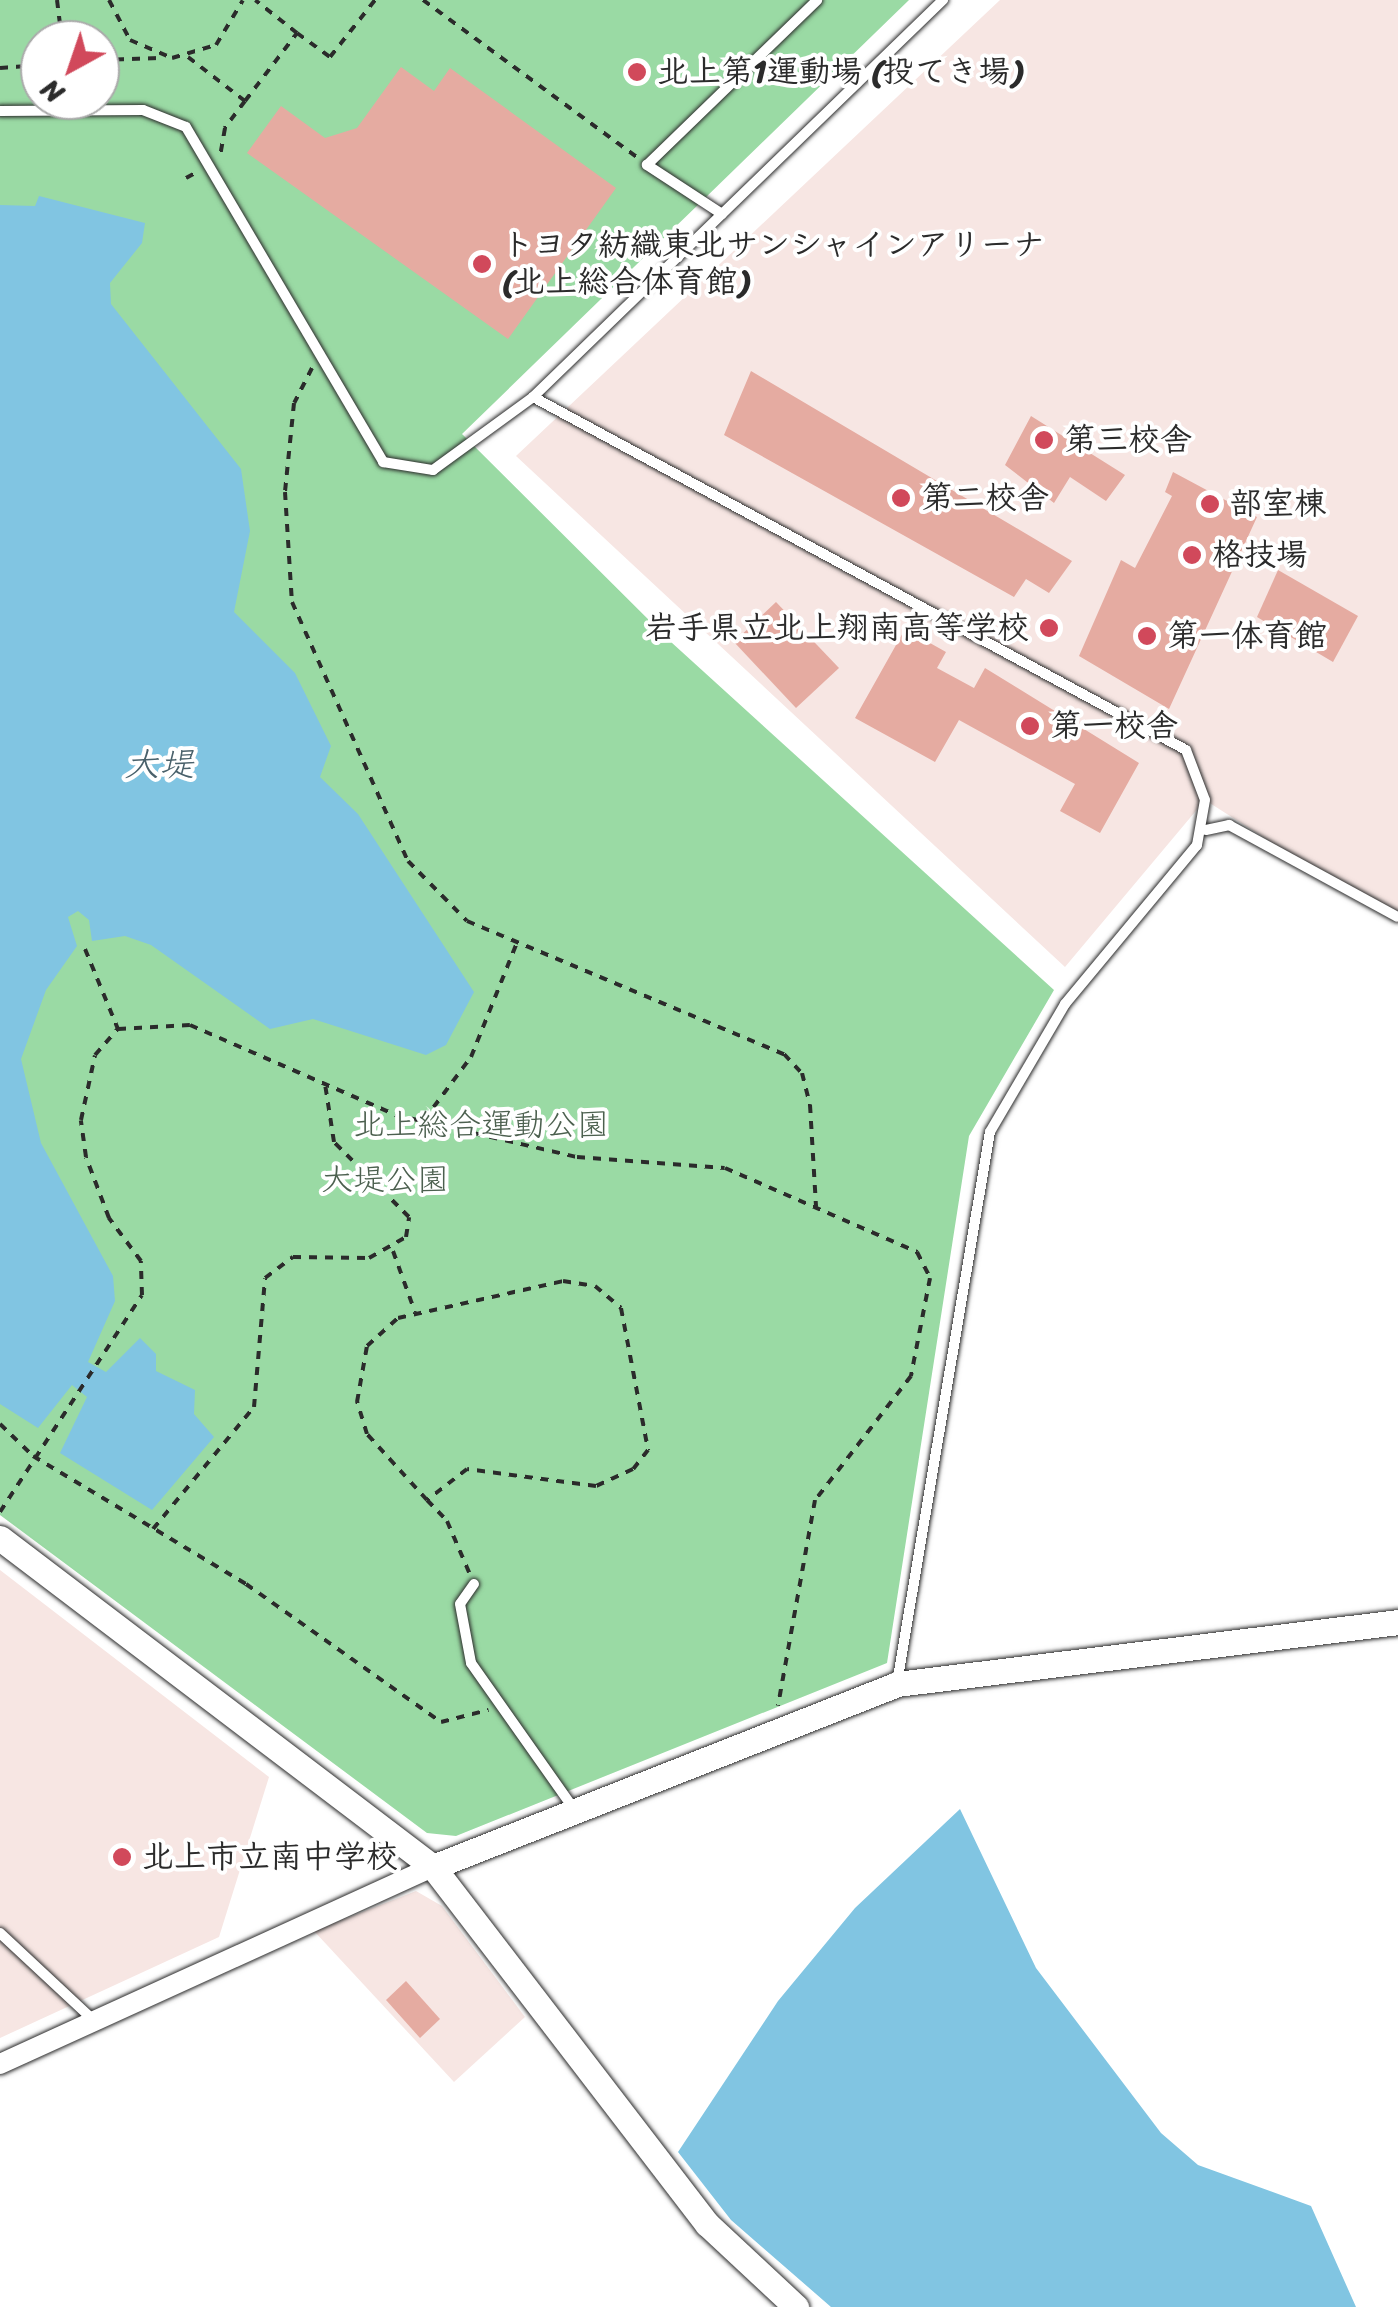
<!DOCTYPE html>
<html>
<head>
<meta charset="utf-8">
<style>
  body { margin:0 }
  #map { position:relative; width:1398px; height:2307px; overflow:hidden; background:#fff; font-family:Sriracha,"Klee One",sans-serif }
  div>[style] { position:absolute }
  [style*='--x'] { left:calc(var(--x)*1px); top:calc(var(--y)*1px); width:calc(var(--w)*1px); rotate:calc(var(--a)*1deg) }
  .built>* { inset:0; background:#f7e6e3 }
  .green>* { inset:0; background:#9adaa4 }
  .water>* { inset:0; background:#81c5e2 }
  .building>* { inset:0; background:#e5aba1 }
  .path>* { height:4px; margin-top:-2px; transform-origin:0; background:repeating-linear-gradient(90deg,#2b2b2b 0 8px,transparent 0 16px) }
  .roads { filter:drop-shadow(0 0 2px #2b2b2b) drop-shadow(0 0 2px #2b2b2b) }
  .service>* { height:10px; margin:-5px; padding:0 5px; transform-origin:5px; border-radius:5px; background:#fff }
  .minor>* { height:20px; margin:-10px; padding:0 10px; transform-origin:10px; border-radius:10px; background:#fff }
  .tertiary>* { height:25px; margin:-12.5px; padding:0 12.5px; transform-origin:12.5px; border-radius:12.5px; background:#fff }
  .dots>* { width:28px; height:28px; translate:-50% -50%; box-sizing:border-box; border:5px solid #fff; border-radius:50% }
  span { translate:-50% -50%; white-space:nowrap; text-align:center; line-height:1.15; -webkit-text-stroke:8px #fff; paint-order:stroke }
  .poi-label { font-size:32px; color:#2b2b2b; font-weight:700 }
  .left { translate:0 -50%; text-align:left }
  .right { translate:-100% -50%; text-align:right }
  .park-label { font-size:32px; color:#4c604f }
  .water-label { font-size:35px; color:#49616b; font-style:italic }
  .north { position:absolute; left:20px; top:20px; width:100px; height:100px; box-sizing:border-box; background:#fff; border:2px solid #aaa; border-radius:50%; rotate:220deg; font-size:28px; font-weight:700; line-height:40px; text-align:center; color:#2b2b2b }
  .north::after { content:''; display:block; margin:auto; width:35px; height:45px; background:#d1495b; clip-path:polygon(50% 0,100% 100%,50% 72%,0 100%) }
</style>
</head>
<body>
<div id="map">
  <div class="built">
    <i style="clip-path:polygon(1000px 0,1398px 0,1398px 923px,1205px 800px,1065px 967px,516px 456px)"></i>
    <i style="clip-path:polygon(0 1570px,269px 1777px,219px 1937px,0 2038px)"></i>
    <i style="clip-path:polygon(416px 1891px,442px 1906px,525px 2017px,454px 2082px,314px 1931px)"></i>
  </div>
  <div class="green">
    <i style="clip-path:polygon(evenodd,0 0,909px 0,462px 434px,671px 642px,1054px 990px,969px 1136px,887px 1663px,456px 1836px,427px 1833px,0 1515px,0 0,40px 40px,100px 40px,100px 100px,40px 100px,40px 40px)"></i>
  </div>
  <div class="water">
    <i style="clip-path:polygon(39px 196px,145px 223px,142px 243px,110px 283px,111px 304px,241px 469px,250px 531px,234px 612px,295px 673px,331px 746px,320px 777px,358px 814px,474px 992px,446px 1045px,426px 1055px,313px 1019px,270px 1029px,151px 945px,125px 936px,92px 941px,89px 920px,78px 911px,68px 917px,77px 946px,46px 990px,21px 1059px,41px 1143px,113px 1276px,115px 1301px,88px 1362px,106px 1372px,140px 1338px,156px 1354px,156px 1371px,195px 1390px,194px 1414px,214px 1437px,152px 1510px,60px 1453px,87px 1397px,72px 1385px,38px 1428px,0 1404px,0 205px,35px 206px)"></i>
    <i style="clip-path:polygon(960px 1809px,1036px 1968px,1161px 2133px,1198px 2165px,1311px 2206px,1356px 2307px,831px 2307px,731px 2220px,678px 2152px,778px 2001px,855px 1908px)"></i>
  </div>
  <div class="building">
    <i style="clip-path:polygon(401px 67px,434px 91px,450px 68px,616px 188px,508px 339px,247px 153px,281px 106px,325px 138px,357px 128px)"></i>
    <i style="clip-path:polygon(751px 371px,1072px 561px,1049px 593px,1026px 579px,1014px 597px,724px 435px)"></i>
    <i style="clip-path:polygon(1031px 416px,1125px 475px,1106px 501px,1070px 477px,1054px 503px,1005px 465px)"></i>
    <i style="clip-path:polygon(1173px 472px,1257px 517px,1169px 709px,1079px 656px,1121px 560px,1135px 568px,1172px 496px,1165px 492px)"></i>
    <i style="clip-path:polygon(1278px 570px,1358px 616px,1333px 662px,1257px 617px)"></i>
    <i style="clip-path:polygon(776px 602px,839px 668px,796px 708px,734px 642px)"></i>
    <i style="clip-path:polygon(905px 629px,946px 652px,937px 668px,974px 688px,985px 668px,1139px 763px,1100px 833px,1060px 811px,1075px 784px,959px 720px,935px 762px,855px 718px)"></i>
    <i style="clip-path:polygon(406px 1981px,440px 2019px,420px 2038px,386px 2000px)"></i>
  </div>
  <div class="path">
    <i style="--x:57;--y:0;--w:40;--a:82.9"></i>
    <i style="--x:109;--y:0;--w:45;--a:62.3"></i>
    <i style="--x:130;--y:40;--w:46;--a:23.2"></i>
    <i style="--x:172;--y:58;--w:46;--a:-16.5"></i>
    <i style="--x:216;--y:45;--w:52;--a:-59"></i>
    <i style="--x:423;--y:0;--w:265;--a:36.3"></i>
    <i style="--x:297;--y:33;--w:41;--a:36"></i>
    <i style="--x:330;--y:57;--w:73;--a:-51.7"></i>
    <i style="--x:188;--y:57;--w:72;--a:37.7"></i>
    <i style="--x:245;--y:101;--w:34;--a:127"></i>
    <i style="--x:225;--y:128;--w:28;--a:100"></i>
    <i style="--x:100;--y:60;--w:60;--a:-1.9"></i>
    <i style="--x:0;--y:68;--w:40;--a:-4.3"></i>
    <i style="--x:245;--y:101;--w:86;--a:-52.6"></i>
    <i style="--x:297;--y:33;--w:53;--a:-141.8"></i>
    <i style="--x:186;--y:178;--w:10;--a:-29"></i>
    <i style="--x:312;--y:368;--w:39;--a:117"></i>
    <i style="--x:294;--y:403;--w:89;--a:95.8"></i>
    <i style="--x:285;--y:492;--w:110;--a:86.4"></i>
    <i style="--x:292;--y:602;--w:284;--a:65.9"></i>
    <i style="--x:408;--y:861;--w:84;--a:45.5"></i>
    <i style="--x:467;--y:921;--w:344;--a:22.8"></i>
    <i style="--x:784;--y:1054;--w:26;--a:47"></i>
    <i style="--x:802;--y:1073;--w:33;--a:76"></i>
    <i style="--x:810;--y:1105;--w:102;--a:86.6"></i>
    <i style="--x:85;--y:949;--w:87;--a:67.6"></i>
    <i style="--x:424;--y:1120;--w:79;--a:-53.3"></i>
    <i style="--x:471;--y:1057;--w:126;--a:-68.1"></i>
    <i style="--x:393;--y:1251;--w:65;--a:70.2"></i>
    <i style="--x:563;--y:1281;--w:32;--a:9"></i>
    <i style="--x:595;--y:1286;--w:34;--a:40"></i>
    <i style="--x:621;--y:1308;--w:145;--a:79.2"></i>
    <i style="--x:648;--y:1450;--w:24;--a:128"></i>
    <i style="--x:633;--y:1469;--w:41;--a:155.3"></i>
    <i style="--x:596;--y:1486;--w:130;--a:-172.5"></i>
    <i style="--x:467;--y:1469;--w:51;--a:142.2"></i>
    <i style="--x:427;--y:1500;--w:89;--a:-132.3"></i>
    <i style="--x:367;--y:1434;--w:34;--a:-107"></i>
    <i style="--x:357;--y:1402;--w:57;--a:-79.9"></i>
    <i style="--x:367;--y:1346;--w:42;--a:-42.1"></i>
    <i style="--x:398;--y:1318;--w:169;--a:-12.6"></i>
    <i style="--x:0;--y:1424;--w:46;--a:44.1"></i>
    <i style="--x:33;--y:1456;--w:249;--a:31"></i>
    <i style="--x:246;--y:1584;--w:239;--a:35.3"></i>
    <i style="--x:441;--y:1722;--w:49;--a:-14.3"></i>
    <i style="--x:427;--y:1500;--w:29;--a:46"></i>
    <i style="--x:447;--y:1521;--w:56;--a:66.7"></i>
    <i style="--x:0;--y:1512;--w:259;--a:-56.8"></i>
    <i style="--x:142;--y:1295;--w:34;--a:-92"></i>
    <i style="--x:141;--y:1261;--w:54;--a:-126.7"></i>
    <i style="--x:109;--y:1218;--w:65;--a:-110.7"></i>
    <i style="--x:86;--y:1157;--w:37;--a:-98"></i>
    <i style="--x:81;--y:1120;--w:66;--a:-77.8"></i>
    <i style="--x:95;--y:1055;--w:35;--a:-49"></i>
    <i style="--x:118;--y:1029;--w:72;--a:-3.2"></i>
    <i style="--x:190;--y:1025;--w:225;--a:23.6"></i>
    <i style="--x:396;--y:1115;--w:186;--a:13.1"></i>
    <i style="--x:577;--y:1157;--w:148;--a:4.3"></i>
    <i style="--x:725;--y:1168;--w:210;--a:23.6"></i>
    <i style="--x:917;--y:1252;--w:29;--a:63"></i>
    <i style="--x:930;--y:1278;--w:100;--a:101"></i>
    <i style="--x:911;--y:1376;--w:157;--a:127.7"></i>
    <i style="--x:815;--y:1500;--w:209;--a:100.2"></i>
    <i style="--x:153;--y:1529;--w:158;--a:-50.4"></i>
    <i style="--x:254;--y:1407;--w:129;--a:-85.1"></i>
    <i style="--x:265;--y:1278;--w:35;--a:-37"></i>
    <i style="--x:293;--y:1257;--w:76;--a:0.8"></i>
    <i style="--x:369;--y:1258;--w:43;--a:-29.6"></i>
    <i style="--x:406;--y:1237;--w:20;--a:-81"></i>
    <i style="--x:409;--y:1217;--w:106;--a:-135"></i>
    <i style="--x:334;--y:1142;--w:59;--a:-98.8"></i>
  </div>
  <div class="roads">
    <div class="service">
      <i style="--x:0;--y:111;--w:143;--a:-0.4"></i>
      <i style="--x:143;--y:110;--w:46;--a:21.6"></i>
      <i style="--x:186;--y:127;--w:389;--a:59.5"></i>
      <i style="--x:383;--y:462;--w:51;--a:9.1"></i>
      <i style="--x:433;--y:470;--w:124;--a:-36.1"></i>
      <i style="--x:533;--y:397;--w:571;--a:-44.08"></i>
      <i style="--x:722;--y:214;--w:90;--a:-146.8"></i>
      <i style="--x:647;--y:165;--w:237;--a:-44.1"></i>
      <i style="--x:533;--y:397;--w:742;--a:28.39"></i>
      <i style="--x:1186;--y:750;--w:53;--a:69.2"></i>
      <i style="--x:1205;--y:800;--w:46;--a:100.1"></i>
      <i style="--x:1197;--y:845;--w:207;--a:129.7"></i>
      <i style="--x:1065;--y:1004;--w:148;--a:120.4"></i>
      <i style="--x:990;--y:1132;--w:559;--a:99.58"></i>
      <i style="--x:1206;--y:830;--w:24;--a:-12"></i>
      <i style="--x:1229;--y:825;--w:192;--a:28.6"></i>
      <i style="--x:474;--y:1584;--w:24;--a:125"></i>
      <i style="--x:460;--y:1604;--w:60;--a:79.4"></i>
      <i style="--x:471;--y:1663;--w:179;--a:54.8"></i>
      <i style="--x:0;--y:1933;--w:123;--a:43"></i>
    </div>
    <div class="minor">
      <i style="--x:0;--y:2064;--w:476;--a:-24.5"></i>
    </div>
    <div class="tertiary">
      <i style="--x:0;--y:1538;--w:544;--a:37.23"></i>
      <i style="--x:433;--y:1867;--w:450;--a:52.5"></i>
      <i style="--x:707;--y:2224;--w:122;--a:43"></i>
      <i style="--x:433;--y:1867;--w:499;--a:-21.5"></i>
      <i style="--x:897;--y:1684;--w:505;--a:-7.05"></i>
    </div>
  </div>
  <div class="dots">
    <i style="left:637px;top:72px;background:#d1495b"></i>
    <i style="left:482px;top:264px;background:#d1495b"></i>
    <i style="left:1044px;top:440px;background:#d1495b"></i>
    <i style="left:901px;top:498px;background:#d1495b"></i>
    <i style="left:1210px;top:504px;background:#d1495b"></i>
    <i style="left:1192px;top:555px;background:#d1495b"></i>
    <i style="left:1049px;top:628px;background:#d1495b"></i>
    <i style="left:1147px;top:636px;background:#d1495b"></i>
    <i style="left:1030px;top:726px;background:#d1495b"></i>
    <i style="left:122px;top:1857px;background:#d1495b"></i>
  </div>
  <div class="poi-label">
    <span class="left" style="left:657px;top:72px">北上第1運動場 (投てき場)</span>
    <span class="left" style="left:502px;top:264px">トヨタ紡織東北サンシャインアリーナ<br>(北上総合体育館)</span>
    <span class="left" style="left:1064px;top:440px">第三校舎</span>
    <span class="left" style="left:921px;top:498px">第二校舎</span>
    <span class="left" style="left:1230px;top:504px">部室棟</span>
    <span class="left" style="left:1212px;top:555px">格技場</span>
    <span class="right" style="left:1029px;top:628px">岩手県立北上翔南高等学校</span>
    <span class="left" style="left:1167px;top:636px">第一体育館</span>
    <span class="left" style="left:1050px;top:726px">第一校舎</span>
    <span class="left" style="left:142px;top:1857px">北上市立南中学校</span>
  </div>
  <div class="park-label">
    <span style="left:481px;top:1125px">北上総合運動公園</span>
    <span style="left:385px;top:1180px">大堤公園</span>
  </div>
  <div class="water-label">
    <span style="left:159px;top:764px">大堤</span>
  </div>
  <div class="north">N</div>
</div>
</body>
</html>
